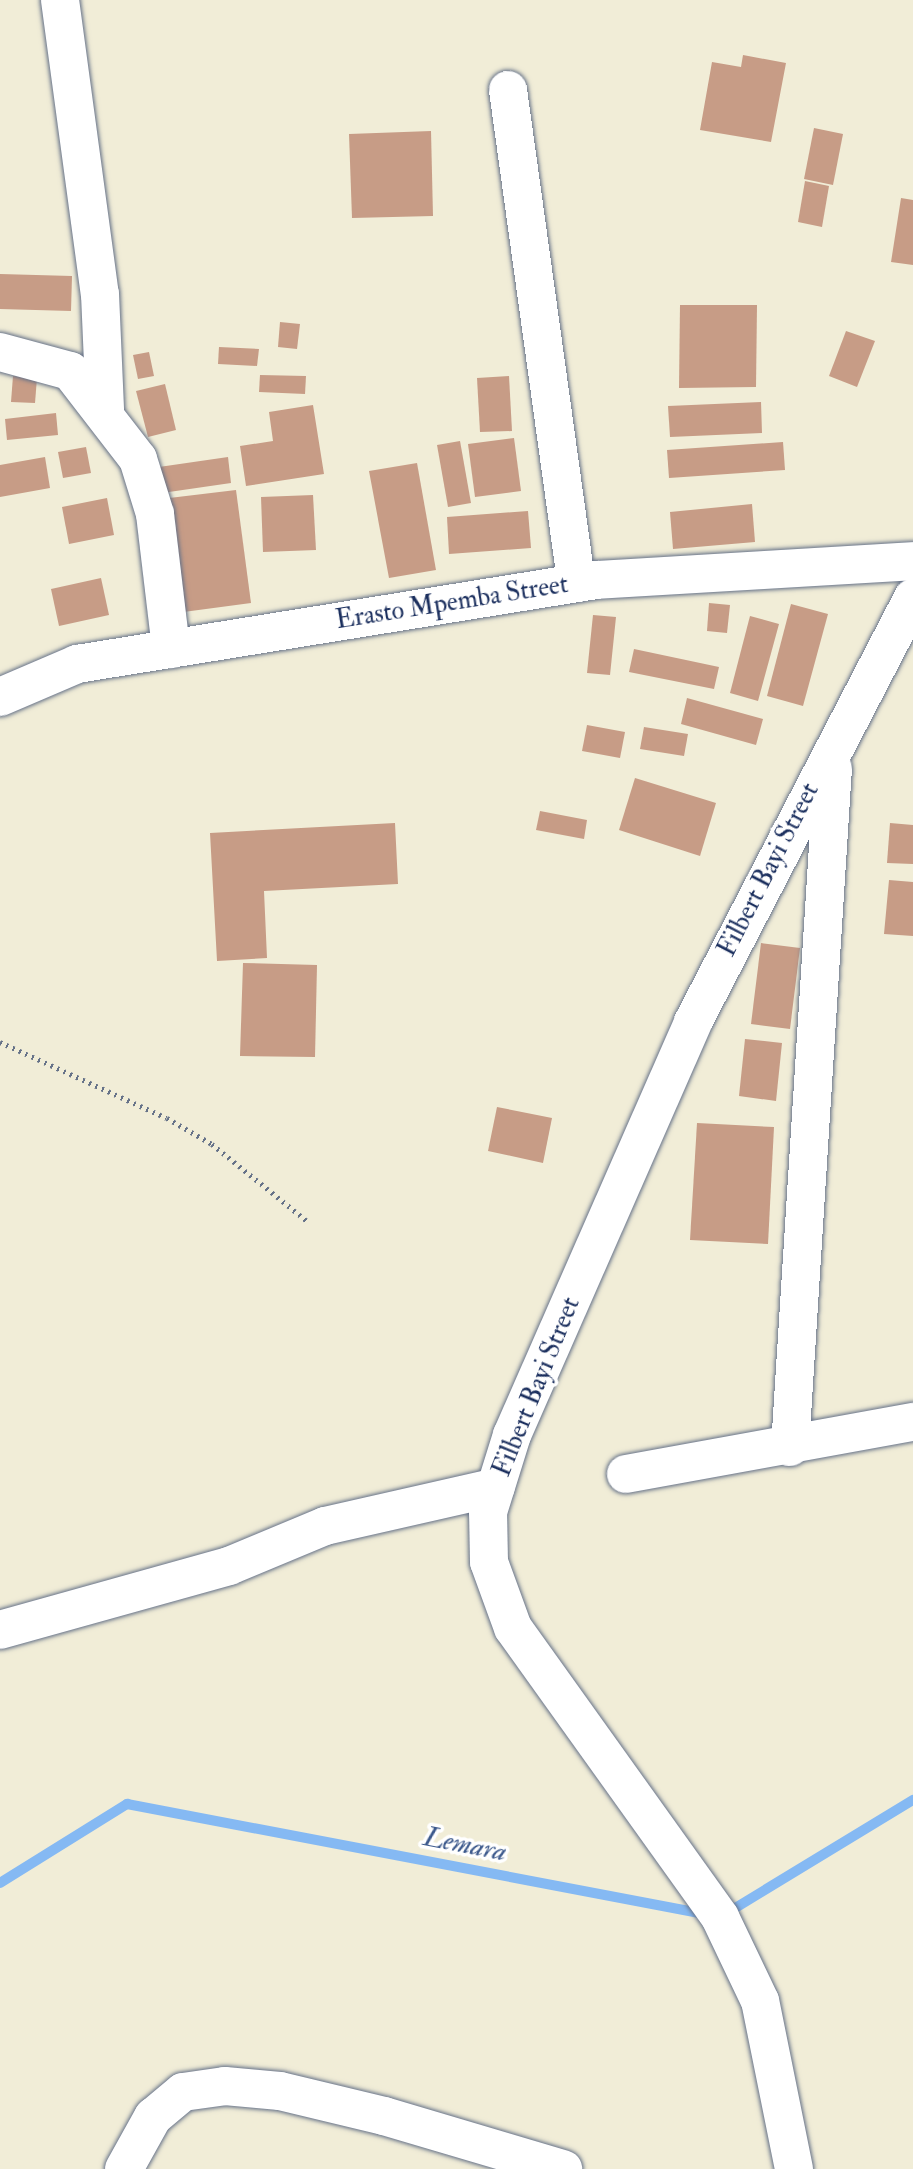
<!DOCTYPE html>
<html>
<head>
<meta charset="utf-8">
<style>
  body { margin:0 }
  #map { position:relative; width:913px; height:2169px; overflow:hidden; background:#f1edd7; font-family:"IM FELL Double Pica",serif }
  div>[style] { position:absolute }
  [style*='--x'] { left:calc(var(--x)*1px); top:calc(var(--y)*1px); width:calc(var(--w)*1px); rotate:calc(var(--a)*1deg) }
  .stream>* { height:10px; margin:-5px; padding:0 5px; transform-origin:5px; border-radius:5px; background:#85b9f3 }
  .building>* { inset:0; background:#c79c86 }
  .path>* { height:4.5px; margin-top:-2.25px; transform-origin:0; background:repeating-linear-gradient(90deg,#667288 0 2px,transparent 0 7px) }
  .roads { filter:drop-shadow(0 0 2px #667288) drop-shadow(0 0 2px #667288) }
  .minor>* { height:38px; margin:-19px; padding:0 19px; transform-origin:19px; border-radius:19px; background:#fff }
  span { translate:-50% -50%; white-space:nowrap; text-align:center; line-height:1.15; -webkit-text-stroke:7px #fff; paint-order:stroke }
  .street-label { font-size:26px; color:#1b2f5e }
  .water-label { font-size:28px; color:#3b588b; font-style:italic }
</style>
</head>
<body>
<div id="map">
  <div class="stream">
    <i style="--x:0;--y:1883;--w:150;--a:-31.9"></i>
    <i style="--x:127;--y:1804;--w:588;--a:10.78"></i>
    <i style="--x:727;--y:1913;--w:218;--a:-31.3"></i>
  </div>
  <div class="building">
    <i style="clip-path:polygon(743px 55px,786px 63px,771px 142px,700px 130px,712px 62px,741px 67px)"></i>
    <i style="clip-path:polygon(814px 128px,843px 134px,833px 185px,804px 179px)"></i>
    <i style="clip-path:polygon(431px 131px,433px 216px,352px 218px,349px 134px)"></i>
    <i style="clip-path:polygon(805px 181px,829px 186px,822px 227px,798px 222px)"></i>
    <i style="clip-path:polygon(901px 198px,913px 200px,913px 265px,891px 262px)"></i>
    <i style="clip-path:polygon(0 274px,72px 276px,71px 311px,0 309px)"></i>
    <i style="clip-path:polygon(680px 305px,757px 305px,756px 387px,679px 388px)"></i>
    <i style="clip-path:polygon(280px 322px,300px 324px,297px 349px,278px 347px)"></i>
    <i style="clip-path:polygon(846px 331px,875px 341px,857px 387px,829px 376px)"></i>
    <i style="clip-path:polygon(219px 347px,259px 349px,257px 366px,218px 364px)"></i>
    <i style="clip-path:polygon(149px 352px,154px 376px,138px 379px,133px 355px)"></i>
    <i style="clip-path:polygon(260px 375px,306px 376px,305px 394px,259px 392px)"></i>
    <i style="clip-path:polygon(13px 376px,37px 378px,35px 403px,11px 402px)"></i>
    <i style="clip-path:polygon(509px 376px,512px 431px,480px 432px,477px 378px)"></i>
    <i style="clip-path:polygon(165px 384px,176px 430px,148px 437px,136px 391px)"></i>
    <i style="clip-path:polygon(761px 402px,762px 433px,670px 437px,668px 406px)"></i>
    <i style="clip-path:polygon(313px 405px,324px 474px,246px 486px,240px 446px,273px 441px,269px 412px)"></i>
    <i style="clip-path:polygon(56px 413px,58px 435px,7px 440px,5px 419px)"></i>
    <i style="clip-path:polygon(514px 438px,521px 491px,475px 497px,468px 444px)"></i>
    <i style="clip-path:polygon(460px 441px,471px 503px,448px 507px,437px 445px)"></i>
    <i style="clip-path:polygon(783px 442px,785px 470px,669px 478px,667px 450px)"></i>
    <i style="clip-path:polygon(86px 447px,91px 473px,63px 478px,58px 452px)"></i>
    <i style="clip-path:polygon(45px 457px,50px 488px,0 497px,0 465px)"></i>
    <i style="clip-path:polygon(228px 457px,231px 483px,162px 493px,159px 467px)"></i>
    <i style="clip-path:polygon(417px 463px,436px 570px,389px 578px,369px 471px)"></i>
    <i style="clip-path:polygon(236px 490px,251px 603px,176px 613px,161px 499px)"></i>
    <i style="clip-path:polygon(313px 495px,316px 550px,263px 552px,261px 497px)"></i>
    <i style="clip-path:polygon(107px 498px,114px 535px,69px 544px,62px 507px)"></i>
    <i style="clip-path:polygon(752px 504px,755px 542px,673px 549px,670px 512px)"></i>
    <i style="clip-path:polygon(528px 511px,531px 548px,449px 554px,447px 517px)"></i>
    <i style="clip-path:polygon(101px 578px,109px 615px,59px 626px,51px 589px)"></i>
    <i style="clip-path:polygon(709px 603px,730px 605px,727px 633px,707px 631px)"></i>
    <i style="clip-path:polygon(791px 604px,828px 614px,803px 706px,767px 696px)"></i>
    <i style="clip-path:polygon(593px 615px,616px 617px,610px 675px,587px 673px)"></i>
    <i style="clip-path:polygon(750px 616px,779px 624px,758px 701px,730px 693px)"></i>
    <i style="clip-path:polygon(634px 649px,719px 667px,714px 689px,629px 672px)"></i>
    <i style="clip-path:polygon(687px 698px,763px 719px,756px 745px,681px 724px)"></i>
    <i style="clip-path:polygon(587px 725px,625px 732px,620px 758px,582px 751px)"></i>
    <i style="clip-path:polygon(644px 727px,688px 734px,684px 756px,640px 749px)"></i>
    <i style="clip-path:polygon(635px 778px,716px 803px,700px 856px,619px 830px)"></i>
    <i style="clip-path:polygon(540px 811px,587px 820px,584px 839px,536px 830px)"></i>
    <i style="clip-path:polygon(395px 823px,398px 884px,264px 891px,267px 958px,217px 961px,210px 833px)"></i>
    <i style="clip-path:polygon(890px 823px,913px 825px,913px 864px,887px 863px)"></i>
    <i style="clip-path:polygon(889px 880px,913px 882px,913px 936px,884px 934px)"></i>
    <i style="clip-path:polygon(761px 943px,800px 948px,790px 1029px,751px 1024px)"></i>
    <i style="clip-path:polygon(243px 963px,317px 965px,315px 1057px,240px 1056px)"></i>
    <i style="clip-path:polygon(745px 1039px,782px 1043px,776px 1101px,739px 1096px)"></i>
    <i style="clip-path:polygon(497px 1107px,552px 1118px,543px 1163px,488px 1151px)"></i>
    <i style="clip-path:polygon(697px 1123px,774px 1127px,768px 1244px,690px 1240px)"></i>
  </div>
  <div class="path">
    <i style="--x:0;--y:1042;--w:183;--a:24.5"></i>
    <i style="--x:167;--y:1118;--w:52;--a:30"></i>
    <i style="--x:212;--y:1144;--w:122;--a:39"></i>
  </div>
  <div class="roads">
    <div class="minor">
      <i style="--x:60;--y:0;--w:297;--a:82.3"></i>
      <i style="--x:100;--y:294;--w:116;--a:87.5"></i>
      <i style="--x:508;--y:90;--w:498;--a:82.1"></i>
      <i style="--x:0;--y:352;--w:73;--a:15.2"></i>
      <i style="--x:70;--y:371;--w:111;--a:52.3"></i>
      <i style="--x:138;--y:459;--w:58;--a:72.8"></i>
      <i style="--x:155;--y:514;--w:136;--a:83.2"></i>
      <i style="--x:0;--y:697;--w:84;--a:-23.2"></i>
      <i style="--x:77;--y:664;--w:526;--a:-9.19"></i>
      <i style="--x:596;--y:580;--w:318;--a:-3.4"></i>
      <i style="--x:790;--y:1447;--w:680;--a:-86.38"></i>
      <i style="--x:626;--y:1474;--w:292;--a:-10.3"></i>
      <i style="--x:0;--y:1630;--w:238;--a:-15.6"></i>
      <i style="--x:229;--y:1566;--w:104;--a:-22.6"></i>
      <i style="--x:325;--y:1526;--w:175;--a:-12.8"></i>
      <i style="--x:124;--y:2169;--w:60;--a:-60.9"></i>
      <i style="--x:153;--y:2117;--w:39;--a:-40"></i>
      <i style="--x:183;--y:2092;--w:42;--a:-8.1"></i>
      <i style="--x:225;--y:2086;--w:55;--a:5.2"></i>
      <i style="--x:280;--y:2091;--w:107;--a:13.5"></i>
      <i style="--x:384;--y:2116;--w:187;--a:16.5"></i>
      <i style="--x:794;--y:2169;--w:171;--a:-101.4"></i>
      <i style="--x:760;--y:2001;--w:93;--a:-115.5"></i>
      <i style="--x:720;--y:1917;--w:355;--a:-125.6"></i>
      <i style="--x:513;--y:1628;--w:70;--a:-110"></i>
      <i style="--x:489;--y:1562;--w:50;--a:-91.1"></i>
      <i style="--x:488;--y:1512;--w:81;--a:-72.7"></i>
      <i style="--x:512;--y:1435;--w:451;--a:-66.3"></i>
      <i style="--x:693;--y:1022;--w:478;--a:-62.6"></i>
    </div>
  </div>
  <div class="street-label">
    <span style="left:452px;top:603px;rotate:-9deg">Erasto Mpemba Street</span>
    <span style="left:769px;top:870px;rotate:-63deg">Filbert Bayi Street</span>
    <span style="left:537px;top:1387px;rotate:-68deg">Filbert Bayi Street</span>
  </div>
  <div class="water-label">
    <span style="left:465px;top:1845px;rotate:11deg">Lemara</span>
  </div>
</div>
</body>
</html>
